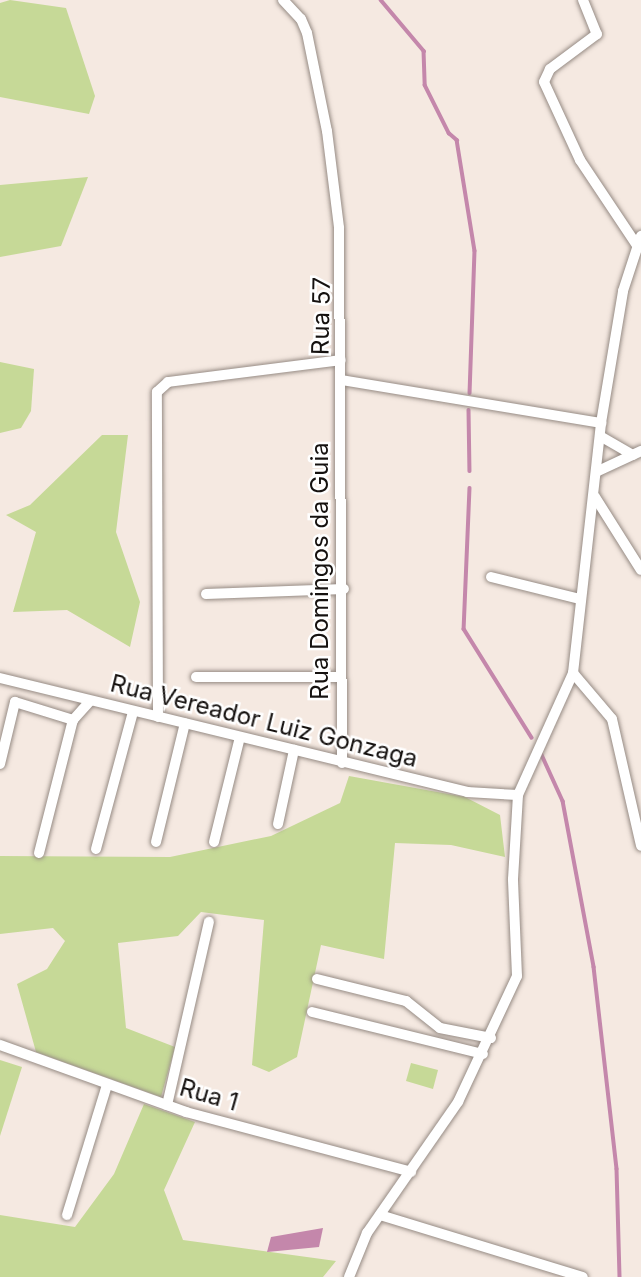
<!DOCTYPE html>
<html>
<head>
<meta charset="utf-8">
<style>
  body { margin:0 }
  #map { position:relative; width:641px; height:1277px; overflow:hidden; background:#f5e9e1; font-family:Inter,sans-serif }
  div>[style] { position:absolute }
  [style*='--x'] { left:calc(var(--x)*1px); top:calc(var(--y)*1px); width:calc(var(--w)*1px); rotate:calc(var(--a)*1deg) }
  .green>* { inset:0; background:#c6d997 }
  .water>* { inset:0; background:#c487ab }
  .stream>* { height:3.5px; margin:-1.75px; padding:0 1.75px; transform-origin:1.75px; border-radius:1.75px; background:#c487ab }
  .roads { filter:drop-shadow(0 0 2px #968b84) drop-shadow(0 0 2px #968b84) }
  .minor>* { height:10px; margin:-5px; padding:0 5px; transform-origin:5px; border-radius:5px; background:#fff }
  span { translate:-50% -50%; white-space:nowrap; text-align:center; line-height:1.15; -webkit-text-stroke:5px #fff; paint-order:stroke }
  .street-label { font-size:24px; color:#15110f }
</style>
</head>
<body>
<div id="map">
  <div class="green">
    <i style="clip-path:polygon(10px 0,66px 8px,95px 96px,89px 114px,0 97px,0 3px)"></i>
    <i style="clip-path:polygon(88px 177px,61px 246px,0 257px,0 185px)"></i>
    <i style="clip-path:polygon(0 362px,34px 369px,31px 411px,21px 428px,0 433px)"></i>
    <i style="clip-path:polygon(102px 435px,128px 435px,116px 532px,140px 602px,130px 647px,67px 610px,13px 612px,36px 532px,6px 515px,30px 505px)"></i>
    <i style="clip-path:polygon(349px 776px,465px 797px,500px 815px,505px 857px,451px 845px,395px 843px,384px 959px,321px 945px,297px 1057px,269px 1072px,252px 1065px,264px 920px,201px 912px,178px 936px,118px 943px,126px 1028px,175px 1047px,161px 1097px,36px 1052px,17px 984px,47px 969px,65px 941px,53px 928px,0 934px,0 856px,170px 857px,271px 836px,340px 803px)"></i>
    <i style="clip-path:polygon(0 1060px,22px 1067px,0 1136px)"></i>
    <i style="clip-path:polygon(411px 1063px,438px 1070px,433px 1089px,406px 1081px)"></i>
    <i style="clip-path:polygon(144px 1104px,195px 1122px,164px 1190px,183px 1240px,336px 1261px,323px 1277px,0 1277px,0 1215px,75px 1227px,114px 1174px)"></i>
  </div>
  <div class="water">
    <i style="clip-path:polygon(323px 1228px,319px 1247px,267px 1252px,271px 1237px)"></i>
  </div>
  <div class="stream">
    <i style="--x:381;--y:0;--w:67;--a:49.9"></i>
    <i style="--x:424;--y:51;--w:34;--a:88"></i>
    <i style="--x:425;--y:85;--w:54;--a:63.4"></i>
    <i style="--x:449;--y:133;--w:11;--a:41"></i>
    <i style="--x:457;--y:140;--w:112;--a:80.8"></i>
    <i style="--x:475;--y:251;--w:142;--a:92"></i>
    <i style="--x:469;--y:410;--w:61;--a:89.1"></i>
    <i style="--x:470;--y:488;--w:141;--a:92.4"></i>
    <i style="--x:464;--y:629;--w:128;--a:58"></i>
    <i style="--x:542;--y:755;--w:51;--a:65.5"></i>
    <i style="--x:563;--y:801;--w:169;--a:79.4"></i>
    <i style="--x:594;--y:967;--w:203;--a:83.5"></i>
    <i style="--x:617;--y:1169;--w:108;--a:88.4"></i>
  </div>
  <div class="roads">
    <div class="minor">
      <i style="--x:283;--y:0;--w:26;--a:47"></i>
      <i style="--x:301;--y:19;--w:15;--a:67"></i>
      <i style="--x:307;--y:33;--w:100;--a:78.5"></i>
      <i style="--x:327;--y:131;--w:98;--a:82.9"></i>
      <i style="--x:339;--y:228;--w:535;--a:89.68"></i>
      <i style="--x:583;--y:0;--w:37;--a:68"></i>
      <i style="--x:597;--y:34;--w:59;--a:143.3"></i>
      <i style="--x:550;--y:69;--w:14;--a:115"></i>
      <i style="--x:544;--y:82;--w:86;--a:65.2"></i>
      <i style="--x:580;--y:160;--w:101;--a:56.3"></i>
      <i style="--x:341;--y:380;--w:264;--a:9.4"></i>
      <i style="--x:600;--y:436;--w:38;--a:30"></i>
      <i style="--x:596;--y:472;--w:50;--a:-25"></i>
      <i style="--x:595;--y:497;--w:86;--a:57.8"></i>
      <i style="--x:491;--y:577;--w:92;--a:13.9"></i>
      <i style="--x:206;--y:594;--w:138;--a:-2.1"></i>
      <i style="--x:573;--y:673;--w:60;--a:49.7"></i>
      <i style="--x:612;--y:719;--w:130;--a:77.1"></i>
      <i style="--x:196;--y:677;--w:144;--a:0"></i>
      <i style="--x:0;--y:678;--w:481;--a:13.7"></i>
      <i style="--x:467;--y:792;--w:51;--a:3.4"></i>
      <i style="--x:158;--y:717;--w:325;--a:-90.2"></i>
      <i style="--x:157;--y:392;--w:15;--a:-42"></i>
      <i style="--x:168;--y:382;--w:174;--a:-7.2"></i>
      <i style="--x:0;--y:764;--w:64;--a:-76.4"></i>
      <i style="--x:15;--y:702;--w:61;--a:17.2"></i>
      <i style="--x:278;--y:824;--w:76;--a:-77.8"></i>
      <i style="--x:156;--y:842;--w:122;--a:-76.3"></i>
      <i style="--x:214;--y:842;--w:108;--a:-76.1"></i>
      <i style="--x:96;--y:849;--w:142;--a:-74.9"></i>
      <i style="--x:39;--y:853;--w:137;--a:-75.7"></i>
      <i style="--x:73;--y:720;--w:25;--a:-48"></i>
      <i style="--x:317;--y:979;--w:92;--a:13.9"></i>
      <i style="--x:406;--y:1001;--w:43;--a:38.5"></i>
      <i style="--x:440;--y:1028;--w:52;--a:11.1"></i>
      <i style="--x:312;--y:1012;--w:176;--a:13.8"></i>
      <i style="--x:0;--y:1045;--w:198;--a:19.8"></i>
      <i style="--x:186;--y:1112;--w:233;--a:14.9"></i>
      <i style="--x:167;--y:1105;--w:188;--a:-77.1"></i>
      <i style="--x:67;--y:1215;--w:136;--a:-72.9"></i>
      <i style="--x:380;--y:1215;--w:212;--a:17"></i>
      <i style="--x:349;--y:1277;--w:48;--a:-67.8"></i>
      <i style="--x:367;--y:1233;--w:160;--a:-55.2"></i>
      <i style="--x:458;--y:1102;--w:139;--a:-64.9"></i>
      <i style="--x:517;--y:976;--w:97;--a:-92.4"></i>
      <i style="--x:513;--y:879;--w:84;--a:-86.6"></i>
      <i style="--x:518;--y:795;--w:134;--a:-65.7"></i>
      <i style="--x:573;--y:673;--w:252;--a:-83.6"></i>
      <i style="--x:601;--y:423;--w:134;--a:-80.5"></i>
      <i style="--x:623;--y:291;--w:58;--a:-71.9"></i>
    </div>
  </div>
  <div class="street-label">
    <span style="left:321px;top:316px;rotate:-89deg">Rua 57</span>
    <span style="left:320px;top:571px;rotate:-90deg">Rua Domingos da Guia</span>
    <span style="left:264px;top:721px;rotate:14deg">Rua Vereador Luiz Gonzaga</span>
    <span style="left:209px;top:1095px;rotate:16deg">Rua 1</span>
  </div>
</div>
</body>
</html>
